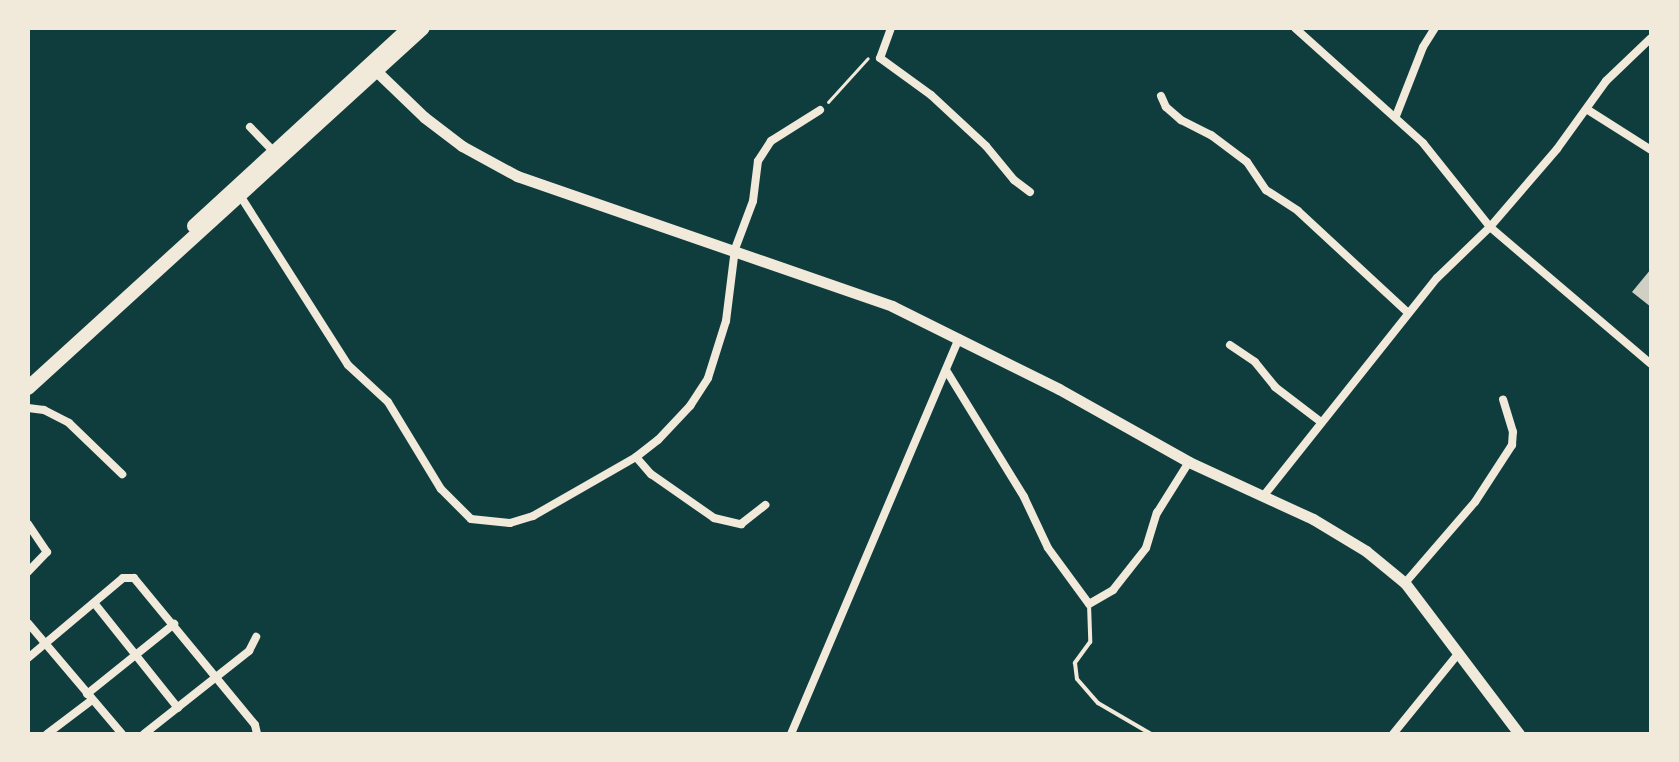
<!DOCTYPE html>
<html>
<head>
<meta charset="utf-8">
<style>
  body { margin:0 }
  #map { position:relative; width:1679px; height:762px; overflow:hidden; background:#0f3d3e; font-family:"Zilla Slab",serif }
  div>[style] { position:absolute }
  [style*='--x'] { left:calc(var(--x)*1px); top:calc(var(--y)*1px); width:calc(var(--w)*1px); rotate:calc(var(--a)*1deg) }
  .building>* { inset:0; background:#cfcfc3 }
  .path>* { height:3px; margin:-1.5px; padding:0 1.5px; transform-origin:1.5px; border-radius:1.5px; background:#f1e9da }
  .service>* { height:4px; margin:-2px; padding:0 2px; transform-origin:2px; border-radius:2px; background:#f1e9da }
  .minor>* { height:8px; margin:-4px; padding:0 4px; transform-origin:4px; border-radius:4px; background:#f1e9da }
  .tertiary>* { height:11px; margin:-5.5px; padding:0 5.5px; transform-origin:5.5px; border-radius:5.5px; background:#f1e9da }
  .trunk>* { height:14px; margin:-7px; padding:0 7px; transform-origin:7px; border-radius:7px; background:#f1e9da }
  span { translate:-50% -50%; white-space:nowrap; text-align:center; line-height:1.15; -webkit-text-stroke:8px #f1e9da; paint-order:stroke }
  .frame { position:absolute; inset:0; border:30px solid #f1e9da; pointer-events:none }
</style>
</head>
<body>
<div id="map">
  <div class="building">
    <i style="clip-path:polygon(1651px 269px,1651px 307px,1632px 292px)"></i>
  </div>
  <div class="path">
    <i style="--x:828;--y:102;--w:59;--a:-47.7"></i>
  </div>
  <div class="service">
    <i style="--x:1089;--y:604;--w:38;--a:88"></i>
    <i style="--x:1090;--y:642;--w:26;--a:126"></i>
    <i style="--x:1075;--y:663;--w:16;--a:83"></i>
    <i style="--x:1077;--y:679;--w:32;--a:49"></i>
    <i style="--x:1098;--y:703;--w:61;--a:30.3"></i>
  </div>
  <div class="minor">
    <i style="--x:891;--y:28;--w:32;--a:110"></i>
    <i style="--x:880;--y:58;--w:63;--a:36"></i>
    <i style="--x:931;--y:95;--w:75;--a:42.8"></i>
    <i style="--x:986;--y:146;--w:44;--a:50.5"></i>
    <i style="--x:1014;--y:180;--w:20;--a:37"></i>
    <i style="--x:1295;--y:28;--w:172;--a:41.9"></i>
    <i style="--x:1423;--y:143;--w:107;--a:51.4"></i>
    <i style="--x:1490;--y:227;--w:211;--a:40.4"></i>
    <i style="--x:1161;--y:96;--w:12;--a:66"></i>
    <i style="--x:1166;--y:107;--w:20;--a:41"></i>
    <i style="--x:1181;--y:120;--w:34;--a:27"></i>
    <i style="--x:1211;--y:135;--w:45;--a:36.9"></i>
    <i style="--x:1247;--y:162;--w:34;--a:56"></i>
    <i style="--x:1266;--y:190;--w:38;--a:33"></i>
    <i style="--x:1298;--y:211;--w:150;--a:42.8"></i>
    <i style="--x:1588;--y:110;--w:75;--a:32.4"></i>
    <i style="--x:1396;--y:116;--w:74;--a:-68.6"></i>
    <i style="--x:1423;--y:47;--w:22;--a:-58"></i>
    <i style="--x:250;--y:127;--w:36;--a:46"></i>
    <i style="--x:241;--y:197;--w:199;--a:57.5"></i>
    <i style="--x:348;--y:365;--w:54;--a:42.8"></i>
    <i style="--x:388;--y:402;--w:102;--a:58.7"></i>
    <i style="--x:441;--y:489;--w:42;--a:45"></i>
    <i style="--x:471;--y:519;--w:39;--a:6"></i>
    <i style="--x:510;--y:523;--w:24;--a:-17"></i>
    <i style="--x:533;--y:516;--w:119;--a:-29.8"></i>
    <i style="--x:636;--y:457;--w:28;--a:-38"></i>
    <i style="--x:658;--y:440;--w:47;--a:-46.7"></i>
    <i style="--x:690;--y:406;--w:33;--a:-57"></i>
    <i style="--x:708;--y:378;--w:60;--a:-72.5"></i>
    <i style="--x:726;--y:321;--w:73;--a:-82.9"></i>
    <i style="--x:735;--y:249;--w:51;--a:-69.4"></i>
    <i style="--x:753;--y:201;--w:40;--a:-82.9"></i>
    <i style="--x:758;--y:161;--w:24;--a:-57"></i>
    <i style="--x:771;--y:141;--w:58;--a:-32.3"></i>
    <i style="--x:1230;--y:345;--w:30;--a:34"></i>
    <i style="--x:1255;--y:362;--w:32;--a:51"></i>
    <i style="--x:1275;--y:387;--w:58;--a:37.3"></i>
    <i style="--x:946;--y:370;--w:149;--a:58.4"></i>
    <i style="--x:1024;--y:497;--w:56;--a:64.8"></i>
    <i style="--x:1048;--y:548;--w:69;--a:53.8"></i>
    <i style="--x:1089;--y:604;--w:28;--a:-30"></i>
    <i style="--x:1113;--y:590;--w:53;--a:-51.8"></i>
    <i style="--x:1146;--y:548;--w:37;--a:-73"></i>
    <i style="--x:1157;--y:513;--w:60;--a:-57.9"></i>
    <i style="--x:28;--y:408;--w:16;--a:7"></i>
    <i style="--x:44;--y:410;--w:28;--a:27"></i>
    <i style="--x:69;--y:423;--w:74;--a:43.9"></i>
    <i style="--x:636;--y:457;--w:23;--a:49"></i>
    <i style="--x:651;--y:474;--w:77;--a:34.9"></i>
    <i style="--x:714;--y:518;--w:28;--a:13"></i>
    <i style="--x:741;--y:524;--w:31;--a:-38"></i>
    <i style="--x:1265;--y:494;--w:276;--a:-51.5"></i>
    <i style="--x:1437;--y:278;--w:74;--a:-43.9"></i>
    <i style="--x:1490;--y:227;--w:103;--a:-49.3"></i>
    <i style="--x:1557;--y:149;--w:84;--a:-54.2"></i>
    <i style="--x:1606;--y:81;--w:62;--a:-43.7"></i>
    <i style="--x:28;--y:524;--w:34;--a:56"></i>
    <i style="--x:47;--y:552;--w:28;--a:134"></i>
    <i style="--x:1405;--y:583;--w:107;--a:-49.2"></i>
    <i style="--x:1475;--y:502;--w:68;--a:-57"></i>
    <i style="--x:1512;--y:445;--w:13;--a:-86"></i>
    <i style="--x:1513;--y:432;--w:34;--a:-107"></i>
    <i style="--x:95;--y:604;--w:133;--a:51.4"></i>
    <i style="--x:28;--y:623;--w:145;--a:49.7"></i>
    <i style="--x:28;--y:658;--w:124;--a:-40.1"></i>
    <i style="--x:123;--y:578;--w:11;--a:0"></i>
    <i style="--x:134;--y:578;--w:190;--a:50.5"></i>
    <i style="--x:255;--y:725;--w:9;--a:77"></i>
    <i style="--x:87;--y:694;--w:112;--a:-38.8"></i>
    <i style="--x:47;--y:734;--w:56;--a:-37.1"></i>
    <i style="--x:144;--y:734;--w:134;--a:-38.3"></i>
    <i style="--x:249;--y:651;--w:16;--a:-63"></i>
    <i style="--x:791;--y:734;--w:430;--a:-67"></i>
    <i style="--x:1393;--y:734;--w:103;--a:-50.9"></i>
  </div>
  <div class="tertiary">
    <i style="--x:371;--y:66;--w:74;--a:43.9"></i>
    <i style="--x:424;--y:117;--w:48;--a:37.3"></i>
    <i style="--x:462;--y:146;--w:63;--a:28.6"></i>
    <i style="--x:517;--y:176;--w:397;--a:19.1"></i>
    <i style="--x:892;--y:306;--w:186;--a:26.4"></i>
    <i style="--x:1059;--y:389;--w:149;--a:29.3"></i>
    <i style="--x:1189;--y:462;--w:136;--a:24.7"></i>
    <i style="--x:1313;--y:519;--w:62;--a:31.1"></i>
    <i style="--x:1366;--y:551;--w:50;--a:39.4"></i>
    <i style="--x:1405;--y:583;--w:189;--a:52.9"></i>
  </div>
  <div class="trunk">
    <i style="--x:194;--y:226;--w:292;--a:-42.6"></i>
    <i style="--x:28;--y:388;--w:534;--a:-42.35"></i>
  </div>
  <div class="frame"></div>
</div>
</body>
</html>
